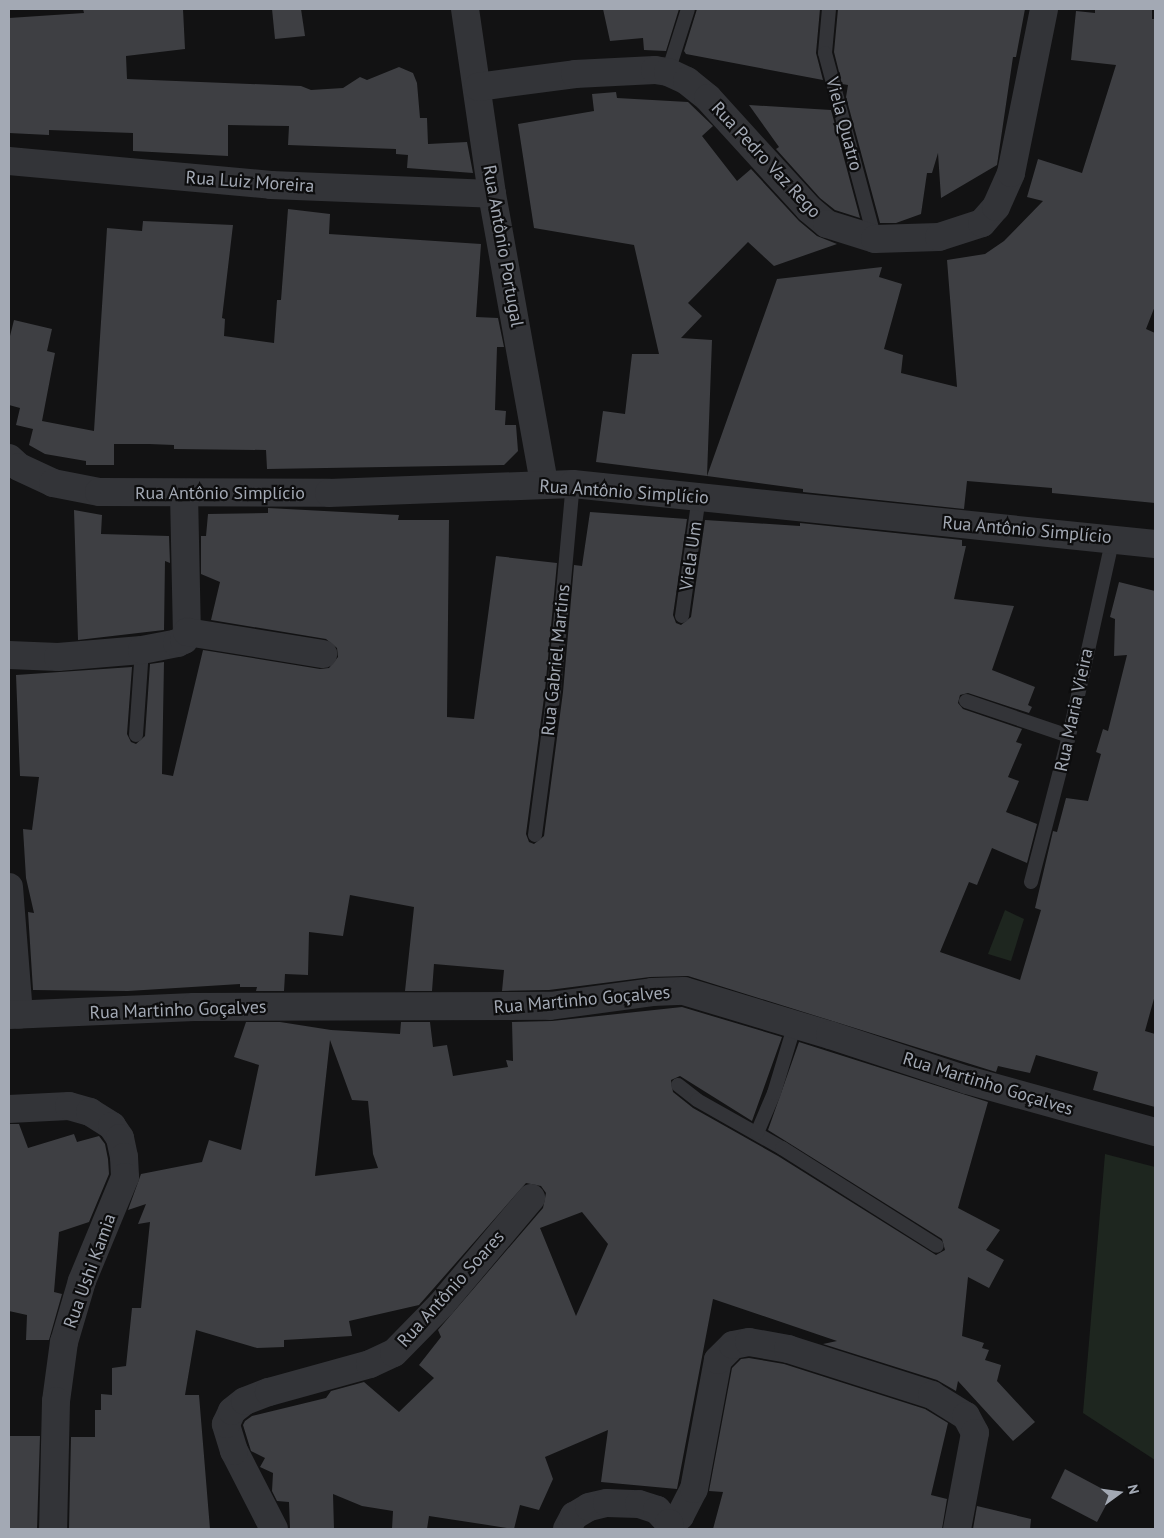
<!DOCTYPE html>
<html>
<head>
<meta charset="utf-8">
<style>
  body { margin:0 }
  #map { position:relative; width:1164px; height:1538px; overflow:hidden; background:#121213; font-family:"PT Sans",sans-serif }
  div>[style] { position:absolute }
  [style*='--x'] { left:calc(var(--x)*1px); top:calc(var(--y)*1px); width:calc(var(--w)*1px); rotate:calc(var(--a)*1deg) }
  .green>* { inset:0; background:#1e261f }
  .building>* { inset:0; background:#3e3f43 }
  .service>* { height:14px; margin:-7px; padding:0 7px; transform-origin:7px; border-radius:7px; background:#333438 }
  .minor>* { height:28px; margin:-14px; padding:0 14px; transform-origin:14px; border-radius:14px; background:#333438 }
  span { translate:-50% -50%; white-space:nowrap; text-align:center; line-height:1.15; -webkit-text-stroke:4.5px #0d0d0e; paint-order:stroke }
  .street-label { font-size:18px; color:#a3a9b4 }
  .frame { position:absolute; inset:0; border:10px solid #a3a9b4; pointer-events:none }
  .north { position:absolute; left:1094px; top:1468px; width:50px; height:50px; -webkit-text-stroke:4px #0d0d0e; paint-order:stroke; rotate:76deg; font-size:14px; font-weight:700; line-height:20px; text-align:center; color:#a3a9b4 }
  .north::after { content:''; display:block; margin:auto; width:18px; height:22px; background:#a3a9b4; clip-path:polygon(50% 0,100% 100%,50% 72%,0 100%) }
</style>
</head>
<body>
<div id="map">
  <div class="green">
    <i style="clip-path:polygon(1005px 910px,1024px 919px,1011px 961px,988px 954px)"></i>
    <i style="clip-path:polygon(1105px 1154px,1155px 1167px,1155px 1460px,1083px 1413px)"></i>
  </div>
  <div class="building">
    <i style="clip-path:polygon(83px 9px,183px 9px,185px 49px,126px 56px,127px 79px,301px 86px,311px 90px,343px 88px,360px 77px,367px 80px,399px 67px,413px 73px,417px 83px,420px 118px,427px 118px,428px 144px,467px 142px,473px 173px,407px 168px,408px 155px,396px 154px,396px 149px,288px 145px,289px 126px,228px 125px,228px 156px,133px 151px,133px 133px,49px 130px,49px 135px,9px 133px,9px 18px,84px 13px)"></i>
    <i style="clip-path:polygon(272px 9px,301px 9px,305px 36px,275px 39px)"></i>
    <i style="clip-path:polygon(603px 9px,679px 9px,666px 51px,644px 50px,643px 38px,610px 41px)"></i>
    <i style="clip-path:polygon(697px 9px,820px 9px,816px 53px,823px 80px,686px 54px,684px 51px)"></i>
    <i style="clip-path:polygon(838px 9px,1025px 9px,1016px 57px,1013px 57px,997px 165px,941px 198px,938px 153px,932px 173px,927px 173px,921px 214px,896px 223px,880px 223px,846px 97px,848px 85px,842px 84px,834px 52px)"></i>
    <i style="clip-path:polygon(1095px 9px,1152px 9px,1152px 19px,1155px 19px,1155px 306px,1146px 329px,1155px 333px,1155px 503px,1052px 493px,1052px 488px,967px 481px,964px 509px,803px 492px,803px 489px,707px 476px,777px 279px,882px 267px,879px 277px,902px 284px,884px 349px,903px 355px,901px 373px,957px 387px,947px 260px,985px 254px,1004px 241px,1043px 201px,1027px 197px,1038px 159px,1082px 173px,1116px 65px,1071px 60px,1076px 11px,1095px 13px)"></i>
    <i style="clip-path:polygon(616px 92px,617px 98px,688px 102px,713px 126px,702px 136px,737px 181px,751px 169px,799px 221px,817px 236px,837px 244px,774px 266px,748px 242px,688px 303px,702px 316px,681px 338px,712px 340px,707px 476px,596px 462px,603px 411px,625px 414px,632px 354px,659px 354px,634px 245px,534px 228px,518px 124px,594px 111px,592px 94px)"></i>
    <i style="clip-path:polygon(749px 105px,831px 110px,860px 218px,835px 210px,820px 198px,776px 149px,779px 147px)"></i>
    <i style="clip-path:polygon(288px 209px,330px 214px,329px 234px,481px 244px,476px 317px,498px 318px,504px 347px,497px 347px,495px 410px,506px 411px,505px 425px,516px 425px,518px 451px,504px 465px,267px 469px,266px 450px,174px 449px,174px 445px,149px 444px,114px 444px,114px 465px,86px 465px,86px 461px,45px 454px,29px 445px,33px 429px,16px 425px,20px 408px,9px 405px,9px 340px,14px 320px,52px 329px,47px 351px,55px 353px,42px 421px,94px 431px,107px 228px,142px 231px,143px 221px,233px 225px,222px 318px,225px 319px,224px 336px,274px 343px,277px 300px,281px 300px)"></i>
    <i style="clip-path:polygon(268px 508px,399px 515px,398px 520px,449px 520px,447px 717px,474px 719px,496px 556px,557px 563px,545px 690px,526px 834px,529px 842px,534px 844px,544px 836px,563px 692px,574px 565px,582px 566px,590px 512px,687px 519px,673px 615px,676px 623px,681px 625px,691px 617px,705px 520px,800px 526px,800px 523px,962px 540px,962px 546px,966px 546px,954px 599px,1014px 606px,992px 670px,1035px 687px,1028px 705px,1032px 707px,1029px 713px,968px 693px,960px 695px,958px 703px,963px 709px,1022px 729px,1016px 742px,1022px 744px,1008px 777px,1019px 781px,1006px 812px,1037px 824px,1027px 863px,992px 848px,977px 885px,969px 882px,940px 952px,1020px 980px,1041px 910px,1035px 908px,1053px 831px,1057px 832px,1066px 798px,1088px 801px,1101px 754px,1096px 752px,1103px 729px,1108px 731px,1127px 655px,1114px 656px,1115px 619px,1110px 617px,1119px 582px,1155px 591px,1155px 995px,1145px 1031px,1155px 1034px,1155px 1107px,1093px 1090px,1098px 1072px,1036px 1055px,1030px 1073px,998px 1066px,996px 1072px,688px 976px,650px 977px,549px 990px,502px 991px,504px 970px,434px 964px,432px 991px,405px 991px,414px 907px,350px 895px,343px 936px,309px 932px,308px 975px,285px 974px,284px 991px,256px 991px,257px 987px,240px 987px,240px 984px,128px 991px,33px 990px,28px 912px,34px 913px,26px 878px,23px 829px,32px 830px,39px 777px,20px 776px,16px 675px,132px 667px,127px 734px,131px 742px,136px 744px,145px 736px,150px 664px,164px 662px,162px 774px,173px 776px,203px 650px,320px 669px,329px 668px,338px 657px,337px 648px,326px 639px,211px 620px,220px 582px,201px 574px,201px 536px,206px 536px,208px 514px,268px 513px)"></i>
    <i style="clip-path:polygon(74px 510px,102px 515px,101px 534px,169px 536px,170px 563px,165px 561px,164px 630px,78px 640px)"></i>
    <i style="clip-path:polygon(evenodd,682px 1007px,782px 1037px,752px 1121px,680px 1076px,671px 1080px,673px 1092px,693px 1108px,778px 1156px,936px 1255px,945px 1250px,942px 1239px,768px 1130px,799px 1042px,988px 1102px,958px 1208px,1000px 1230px,986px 1250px,1004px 1260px,989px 1288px,968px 1277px,962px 1336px,984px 1343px,982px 1348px,989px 1350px,985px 1360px,1001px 1365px,997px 1381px,1035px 1422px,1013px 1441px,958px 1381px,956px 1391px,937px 1380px,823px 1344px,837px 1341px,713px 1299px,677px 1489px,601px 1482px,608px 1430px,545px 1457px,553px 1479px,539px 1510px,520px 1505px,514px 1529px,429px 1516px,427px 1529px,392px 1529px,393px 1511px,362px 1506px,333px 1494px,334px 1529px,290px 1529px,289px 1502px,277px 1501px,272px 1491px,273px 1473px,260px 1467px,265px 1458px,251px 1451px,243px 1425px,245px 1421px,252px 1416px,326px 1398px,331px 1391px,364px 1382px,399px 1412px,434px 1378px,419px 1365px,441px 1337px,438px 1330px,543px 1208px,546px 1193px,541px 1186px,526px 1183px,419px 1305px,349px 1321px,352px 1336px,284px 1340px,284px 1347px,257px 1348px,196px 1330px,185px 1395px,199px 1395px,210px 1529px,69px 1529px,71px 1437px,95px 1437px,95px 1410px,101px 1410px,101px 1394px,112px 1395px,112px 1368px,126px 1366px,132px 1308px,141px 1308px,150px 1222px,138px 1224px,146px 1204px,128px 1210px,141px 1174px,202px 1162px,209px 1140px,241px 1150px,259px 1065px,234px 1057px,246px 1022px,280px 1022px,331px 1030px,400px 1034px,401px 1022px,430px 1022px,433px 1047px,447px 1045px,453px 1076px,508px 1067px,506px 1060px,513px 1061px,512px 1022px,552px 1021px,682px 1007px,330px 1040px,352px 1100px,368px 1101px,373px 1154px,378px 1168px,315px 1176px,330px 1040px,682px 1007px,582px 1212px,608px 1244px,576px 1316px,540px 1228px,582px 1212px)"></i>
    <i style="clip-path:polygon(9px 1124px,19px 1124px,28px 1148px,74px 1134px,77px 1142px,99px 1136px,105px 1144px,108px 1159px,109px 1174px,89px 1222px,59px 1232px,54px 1292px,62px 1294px,49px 1340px,26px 1340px,27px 1315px,9px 1311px)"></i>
    <i style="clip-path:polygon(749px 1358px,784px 1364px,925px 1409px,948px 1423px,931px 1495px,947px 1499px,942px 1529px,713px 1529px,723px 1492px,709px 1491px,732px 1368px,741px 1359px)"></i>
    <i style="clip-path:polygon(9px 1436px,40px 1436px,37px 1529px,9px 1529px)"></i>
    <i style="clip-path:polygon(1065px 1469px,1112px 1494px,1097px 1522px,1051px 1498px)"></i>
    <i style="clip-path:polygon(977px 1506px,1031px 1519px,1030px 1529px,973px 1529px)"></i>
  </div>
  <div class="service">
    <i style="--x:829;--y:9;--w:44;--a:95.2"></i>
    <i style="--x:825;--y:53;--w:193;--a:75"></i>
    <i style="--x:668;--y:72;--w:66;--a:-72.4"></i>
    <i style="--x:682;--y:616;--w:120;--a:-81.9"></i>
    <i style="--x:966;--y:701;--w:109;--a:18.8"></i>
    <i style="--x:136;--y:735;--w:85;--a:-86"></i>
    <i style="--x:535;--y:835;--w:145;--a:-82.5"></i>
    <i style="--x:554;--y:691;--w:208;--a:-84.8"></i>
    <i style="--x:1031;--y:882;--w:151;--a:-75.4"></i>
    <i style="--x:1069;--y:736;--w:203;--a:-77.5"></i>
    <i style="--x:678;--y:1085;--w:24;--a:38"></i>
    <i style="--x:697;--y:1100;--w:98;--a:29.5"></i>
    <i style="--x:782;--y:1148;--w:183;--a:32.3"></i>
    <i style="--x:757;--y:1133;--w:43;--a:-67"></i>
    <i style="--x:774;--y:1093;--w:72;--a:-73.1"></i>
  </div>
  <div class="minor">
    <i style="--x:465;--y:9;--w:187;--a:81.7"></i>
    <i style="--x:492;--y:194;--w:294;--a:79.8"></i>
    <i style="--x:478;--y:87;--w:98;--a:-7.6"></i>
    <i style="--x:575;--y:74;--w:80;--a:-2.9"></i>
    <i style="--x:655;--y:70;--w:13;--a:9"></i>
    <i style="--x:668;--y:72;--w:21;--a:25"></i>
    <i style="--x:687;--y:81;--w:27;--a:39"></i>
    <i style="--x:708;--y:98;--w:150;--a:47.7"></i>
    <i style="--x:809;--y:209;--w:23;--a:40"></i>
    <i style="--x:827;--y:224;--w:50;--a:17.4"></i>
    <i style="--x:875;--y:239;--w:64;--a:-1.8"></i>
    <i style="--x:939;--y:237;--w:45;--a:-18"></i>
    <i style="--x:982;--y:223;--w:21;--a:-49"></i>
    <i style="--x:996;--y:207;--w:37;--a:-66"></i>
    <i style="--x:1011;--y:173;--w:167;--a:-78.6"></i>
    <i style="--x:9;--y:161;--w:263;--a:5.2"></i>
    <i style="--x:271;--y:185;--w:221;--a:2.3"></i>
    <i style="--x:9;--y:458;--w:13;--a:42"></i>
    <i style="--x:19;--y:467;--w:38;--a:25"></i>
    <i style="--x:53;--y:483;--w:47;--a:11.1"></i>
    <i style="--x:99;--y:492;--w:230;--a:0.2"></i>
    <i style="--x:329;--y:493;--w:244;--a:-2.1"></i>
    <i style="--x:573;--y:484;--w:585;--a:5.89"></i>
    <i style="--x:184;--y:493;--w:139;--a:88.8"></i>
    <i style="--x:9;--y:655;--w:49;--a:2.3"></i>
    <i style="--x:58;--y:657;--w:84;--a:-4.8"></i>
    <i style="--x:142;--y:650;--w:36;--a:-11"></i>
    <i style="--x:177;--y:643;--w:8;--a:-23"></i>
    <i style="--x:184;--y:640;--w:9;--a:-69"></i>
    <i style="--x:187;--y:632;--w:138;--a:9.2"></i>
    <i style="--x:9;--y:887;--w:128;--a:85.5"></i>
    <i style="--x:9;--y:1015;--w:185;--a:-2.5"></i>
    <i style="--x:194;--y:1007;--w:356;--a:-0.2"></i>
    <i style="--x:550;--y:1006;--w:103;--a:-7.8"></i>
    <i style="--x:652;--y:992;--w:32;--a:-2"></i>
    <i style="--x:684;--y:991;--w:152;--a:16.8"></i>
    <i style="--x:830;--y:1035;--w:144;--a:18.2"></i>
    <i style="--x:967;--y:1080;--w:195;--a:15.5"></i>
    <i style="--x:9;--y:1109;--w:60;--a:-2.9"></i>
    <i style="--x:69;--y:1106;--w:22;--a:16"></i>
    <i style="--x:90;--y:1112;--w:26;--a:32"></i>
    <i style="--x:112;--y:1126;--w:14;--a:56"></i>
    <i style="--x:120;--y:1138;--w:19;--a:78"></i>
    <i style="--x:124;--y:1157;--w:20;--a:87"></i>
    <i style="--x:125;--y:1177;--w:113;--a:112.5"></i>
    <i style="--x:82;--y:1281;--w:64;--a:106.4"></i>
    <i style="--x:64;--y:1342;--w:60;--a:97.7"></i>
    <i style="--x:56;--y:1401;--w:128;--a:91.3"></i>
    <i style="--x:669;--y:1523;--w:13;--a:-32"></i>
    <i style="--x:680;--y:1516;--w:30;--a:-63"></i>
    <i style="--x:694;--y:1489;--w:131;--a:-79.5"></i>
    <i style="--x:718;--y:1360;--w:21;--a:-45"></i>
    <i style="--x:733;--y:1345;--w:16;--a:-11"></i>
    <i style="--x:749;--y:1342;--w:40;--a:10"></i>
    <i style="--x:788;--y:1349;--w:151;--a:17.7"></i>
    <i style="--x:932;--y:1395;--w:40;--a:32"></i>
    <i style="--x:966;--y:1416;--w:19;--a:62"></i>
    <i style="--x:975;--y:1433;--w:98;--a:100.6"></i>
    <i style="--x:274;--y:1529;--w:88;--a:-117.1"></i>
    <i style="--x:234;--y:1451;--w:28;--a:-107"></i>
    <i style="--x:226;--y:1424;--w:14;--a:-65"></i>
    <i style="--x:232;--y:1411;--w:16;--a:-38"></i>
    <i style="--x:245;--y:1401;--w:26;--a:-21"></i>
    <i style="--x:269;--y:1392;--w:105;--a:-15.5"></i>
    <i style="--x:370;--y:1364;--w:26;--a:-25"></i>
    <i style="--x:394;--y:1353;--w:67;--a:-45.6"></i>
    <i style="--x:441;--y:1305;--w:140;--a:-49.9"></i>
    <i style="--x:567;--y:1529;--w:15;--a:-62"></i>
    <i style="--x:574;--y:1516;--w:17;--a:-31"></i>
    <i style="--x:589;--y:1507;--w:18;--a:-13"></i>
    <i style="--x:607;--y:1503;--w:32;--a:2"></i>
    <i style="--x:639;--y:1504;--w:19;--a:18"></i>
    <i style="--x:657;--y:1510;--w:18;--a:47"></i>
    <i style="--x:669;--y:1523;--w:6;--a:81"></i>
  </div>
  <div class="street-label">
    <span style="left:844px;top:124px;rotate:75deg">Viela Quatro</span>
    <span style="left:766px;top:160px;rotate:47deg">Rua Pedro Vaz Rego</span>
    <span style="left:250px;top:182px;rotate:4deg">Rua Luiz Moreira</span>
    <span style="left:503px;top:246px;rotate:80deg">Rua Antônio Portugal</span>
    <span style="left:624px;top:492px;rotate:4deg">Rua Antônio Simplício</span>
    <span style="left:220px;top:493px">Rua Antônio Simplício</span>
    <span style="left:1027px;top:530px;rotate:5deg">Rua Antônio Simplício</span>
    <span style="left:691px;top:556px;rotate:-82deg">Viela Um</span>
    <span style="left:556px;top:660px;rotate:-84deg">Rua Gabriel Martins</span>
    <span style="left:1074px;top:710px;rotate:-78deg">Rua Maria Vieira</span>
    <span style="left:582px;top:1000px;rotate:-5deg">Rua Martinho Goçalves</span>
    <span style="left:178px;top:1010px;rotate:-2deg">Rua Martinho Goçalves</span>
    <span style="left:988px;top:1084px;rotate:17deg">Rua Martinho Goçalves</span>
    <span style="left:90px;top:1271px;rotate:-70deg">Rua Ushi Kamia</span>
    <span style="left:451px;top:1289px;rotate:-48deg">Rua Antônio Soares</span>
  </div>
  <div class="frame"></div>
  <div class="north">N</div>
</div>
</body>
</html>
